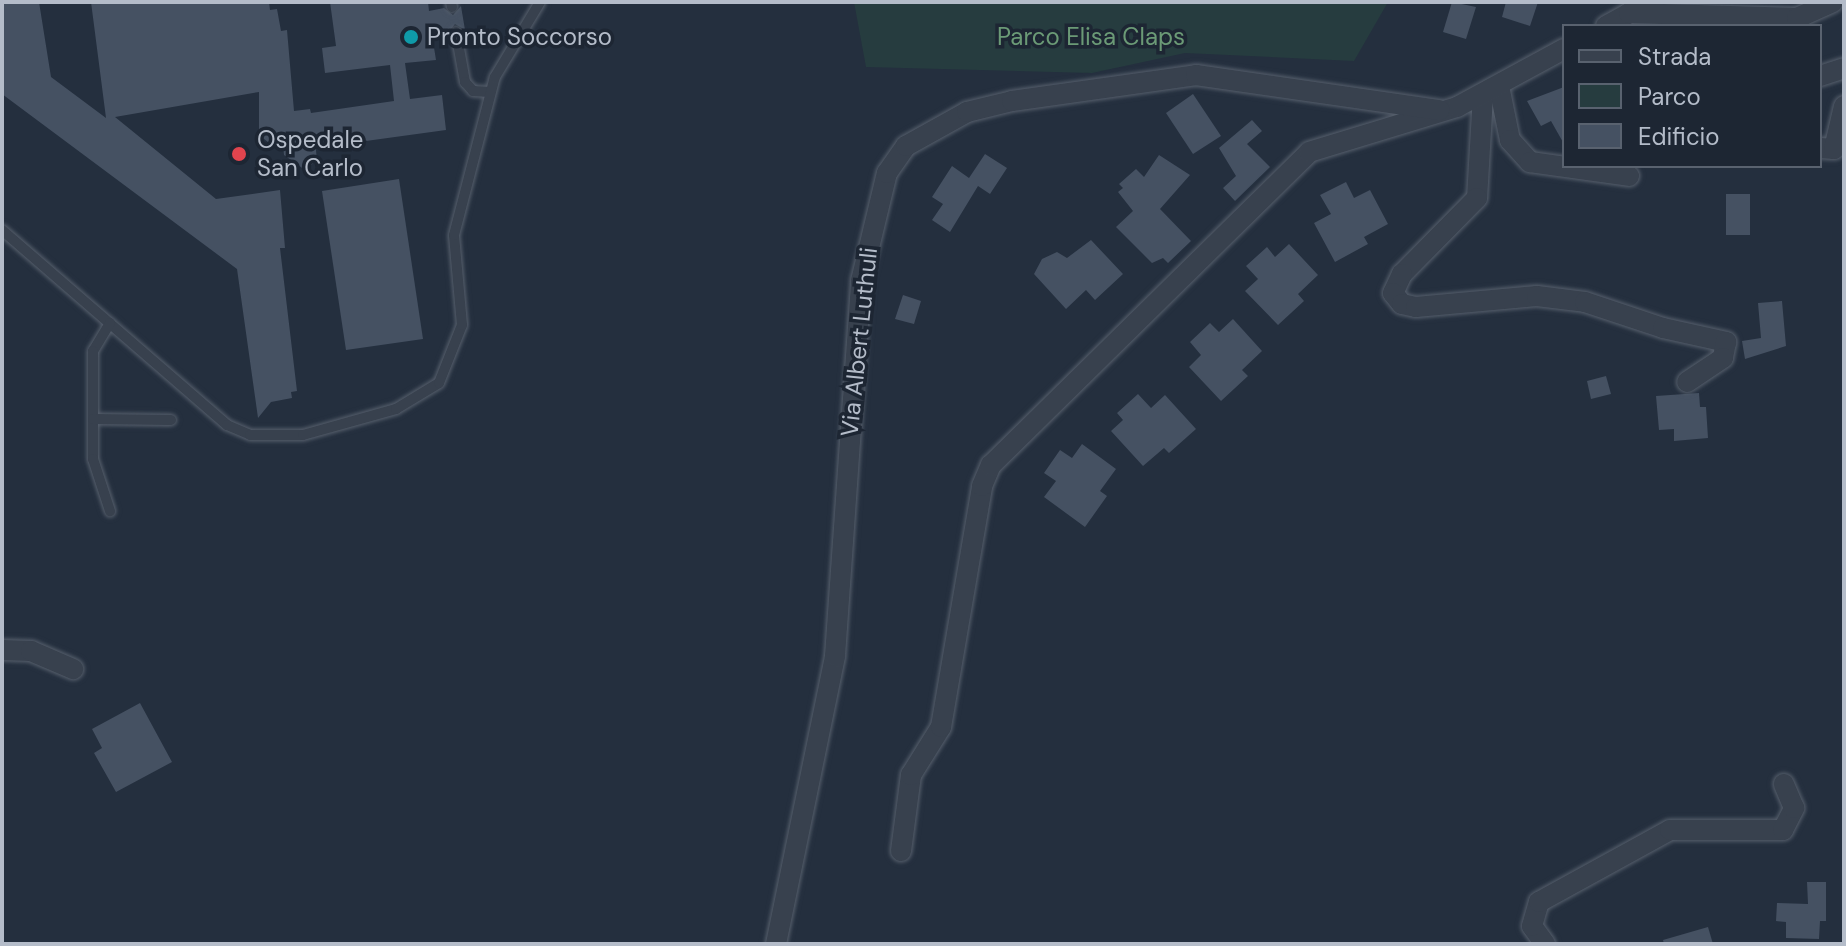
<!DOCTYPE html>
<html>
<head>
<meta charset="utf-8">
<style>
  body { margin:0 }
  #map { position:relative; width:1846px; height:946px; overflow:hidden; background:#242f3e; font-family:"DM Sans",sans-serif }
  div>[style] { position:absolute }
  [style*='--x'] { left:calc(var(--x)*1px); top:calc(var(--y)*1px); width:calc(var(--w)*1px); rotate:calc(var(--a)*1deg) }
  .green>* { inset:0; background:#263c3f }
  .building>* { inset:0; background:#455162 }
  .roads { filter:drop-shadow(0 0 2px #565f6c) drop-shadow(0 0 2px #565f6c) }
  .service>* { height:10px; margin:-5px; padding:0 5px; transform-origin:5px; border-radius:5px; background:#38414e }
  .minor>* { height:20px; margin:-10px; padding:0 10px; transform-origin:10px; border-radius:10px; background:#38414e }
  .dots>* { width:22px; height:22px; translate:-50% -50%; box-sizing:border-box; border:4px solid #1d2633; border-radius:50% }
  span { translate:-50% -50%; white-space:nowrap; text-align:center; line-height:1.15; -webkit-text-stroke:7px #1d2633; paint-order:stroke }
  .poi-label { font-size:24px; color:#b4bcc9 }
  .left { translate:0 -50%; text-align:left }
  .park-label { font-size:24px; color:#6b9a76 }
  .street-label { font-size:24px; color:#b4bcc9 }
  .frame { position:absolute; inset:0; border:4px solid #b4bcc9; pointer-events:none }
  .legend { position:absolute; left:1562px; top:24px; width:260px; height:144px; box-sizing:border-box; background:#1d2633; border:2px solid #59626f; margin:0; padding:10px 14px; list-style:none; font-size:24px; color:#b4bcc9 }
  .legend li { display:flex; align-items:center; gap:16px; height:40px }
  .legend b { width:40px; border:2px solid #59626f }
</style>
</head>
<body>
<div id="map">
  <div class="green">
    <i style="clip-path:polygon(854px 2px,1388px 2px,1354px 61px,1185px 53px,1092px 73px,866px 67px)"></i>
  </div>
  <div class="building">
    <i style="clip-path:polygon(2px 2px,39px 2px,51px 77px,106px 118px,91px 2px,269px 2px,270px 10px,277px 9px,281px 31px,287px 30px,294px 111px,310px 109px,311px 113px,394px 101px,390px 65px,325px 73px,322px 48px,336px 46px,330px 2px,428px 2px,429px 11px,444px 8px,453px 15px,461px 6px,465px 30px,455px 24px,448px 33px,432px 35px,436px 60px,405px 63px,410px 99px,442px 95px,446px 130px,344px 144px,343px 137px,315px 141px,317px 160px,305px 170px,284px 155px,283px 145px,273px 146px,259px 135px,259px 92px,115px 117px,216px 199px,280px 190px,285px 248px,280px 248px,297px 391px,291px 392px,292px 398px,271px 402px,258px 418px,237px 269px,2px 94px)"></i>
    <i style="clip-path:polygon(1452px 2px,1476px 7px,1466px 39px,1443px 32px)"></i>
    <i style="clip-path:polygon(1506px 2px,1538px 2px,1530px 26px,1502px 17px)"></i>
    <i style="clip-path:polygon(1564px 87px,1564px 144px,1551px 121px,1541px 126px,1527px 101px)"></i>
    <i style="clip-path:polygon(1193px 94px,1221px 136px,1193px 154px,1166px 113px)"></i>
    <i style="clip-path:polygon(1252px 120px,1262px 131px,1247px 144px,1270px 167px,1235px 201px,1223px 188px,1236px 176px,1219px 148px)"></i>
    <i style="clip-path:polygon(985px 154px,1007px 168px,990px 194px,978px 186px,950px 232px,932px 220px,943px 204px,932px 197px,952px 166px,969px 178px)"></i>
    <i style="clip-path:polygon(1159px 155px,1190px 175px,1160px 209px,1191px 241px,1168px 263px,1163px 258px,1152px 263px,1116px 227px,1133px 211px,1118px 192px,1123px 188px,1119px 184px,1136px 169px,1144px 177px)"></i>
    <i style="clip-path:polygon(399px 179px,423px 339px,346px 350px,322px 191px)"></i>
    <i style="clip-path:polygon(1346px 182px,1354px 198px,1370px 190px,1388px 224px,1364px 237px,1368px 244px,1335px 262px,1314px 223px,1331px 214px,1320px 195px)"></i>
    <i style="clip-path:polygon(1726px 194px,1750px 194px,1750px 235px,1726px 235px)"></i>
    <i style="clip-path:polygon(1091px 240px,1123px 274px,1095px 300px,1086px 290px,1066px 309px,1034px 274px,1042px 259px,1057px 252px,1067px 258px)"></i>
    <i style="clip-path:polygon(1289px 244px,1318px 275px,1298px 294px,1304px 301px,1278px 325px,1245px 291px,1258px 279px,1246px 266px,1267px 247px,1275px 257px)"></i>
    <i style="clip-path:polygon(903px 295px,921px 301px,914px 324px,895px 319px)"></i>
    <i style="clip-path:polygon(1782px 301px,1786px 346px,1745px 359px,1742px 341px,1761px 338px,1758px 303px)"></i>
    <i style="clip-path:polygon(1233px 319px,1262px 351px,1242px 370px,1248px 376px,1221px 401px,1189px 367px,1201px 355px,1190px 342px,1210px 323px,1219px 332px)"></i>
    <i style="clip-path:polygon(1606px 376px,1611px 394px,1591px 399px,1587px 381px)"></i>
    <i style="clip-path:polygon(1699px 393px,1700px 407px,1706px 407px,1708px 438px,1674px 441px,1674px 429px,1659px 430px,1656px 396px)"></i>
    <i style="clip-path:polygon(1138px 394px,1151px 408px,1165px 395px,1196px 429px,1169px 453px,1164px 448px,1143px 466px,1111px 431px,1123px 420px,1117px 413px)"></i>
    <i style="clip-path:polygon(1082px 444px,1116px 469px,1100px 491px,1107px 496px,1085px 527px,1044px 497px,1056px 481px,1044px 473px,1060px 450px,1072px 458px)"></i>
    <i style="clip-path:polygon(140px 703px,172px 762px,116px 792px,94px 753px,102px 748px,92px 729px)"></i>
    <i style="clip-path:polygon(1807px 882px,1826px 882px,1826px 921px,1820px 921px,1819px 939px,1786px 938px,1786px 922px,1776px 921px,1777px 903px,1808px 904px)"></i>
    <i style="clip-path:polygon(1708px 927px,1713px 944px,1664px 944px,1663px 940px)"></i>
  </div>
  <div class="roads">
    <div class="service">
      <i style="--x:451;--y:2;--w:5;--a:79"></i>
      <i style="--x:456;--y:32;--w:51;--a:79.8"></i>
      <i style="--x:465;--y:82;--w:12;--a:48"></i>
      <i style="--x:473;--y:91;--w:17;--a:3"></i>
      <i style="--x:2;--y:230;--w:298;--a:40.9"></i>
      <i style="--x:227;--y:425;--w:25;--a:23"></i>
      <i style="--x:250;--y:435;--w:53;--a:0"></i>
      <i style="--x:303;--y:435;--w:97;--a:-15.6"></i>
      <i style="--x:396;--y:409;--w:50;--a:-31.2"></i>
      <i style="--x:439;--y:383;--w:62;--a:-68.4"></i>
      <i style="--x:462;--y:325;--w:90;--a:-95.1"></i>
      <i style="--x:454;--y:235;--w:163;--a:-75.5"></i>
      <i style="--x:495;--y:77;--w:87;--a:-59"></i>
      <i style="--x:110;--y:323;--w:33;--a:121"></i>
      <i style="--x:93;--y:351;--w:108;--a:90"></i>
      <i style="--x:93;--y:459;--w:55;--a:71.9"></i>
      <i style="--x:93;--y:419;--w:78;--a:0.7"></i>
    </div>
    <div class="minor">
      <i style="--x:1606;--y:26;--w:26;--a:-29"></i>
      <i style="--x:1629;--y:13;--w:168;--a:1.7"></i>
      <i style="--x:1797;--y:18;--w:39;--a:-24"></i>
      <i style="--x:1820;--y:76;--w:25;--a:-18"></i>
      <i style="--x:1499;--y:86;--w:55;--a:78.5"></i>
      <i style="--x:1510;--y:140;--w:30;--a:48"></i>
      <i style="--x:1530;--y:162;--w:100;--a:8"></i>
      <i style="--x:1483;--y:95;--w:103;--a:93.3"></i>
      <i style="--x:1477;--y:198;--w:107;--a:134.6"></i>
      <i style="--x:1402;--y:274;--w:21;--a:115"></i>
      <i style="--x:1393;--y:293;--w:14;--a:51"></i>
      <i style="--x:1402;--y:304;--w:14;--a:12"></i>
      <i style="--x:1416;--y:307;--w:121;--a:-5.2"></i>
      <i style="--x:1537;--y:296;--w:48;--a:7.1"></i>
      <i style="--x:1585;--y:302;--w:82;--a:18.4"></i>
      <i style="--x:1663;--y:328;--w:65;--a:12.5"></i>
      <i style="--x:1726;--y:342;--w:16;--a:101"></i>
      <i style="--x:1723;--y:358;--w:43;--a:146.3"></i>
      <i style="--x:1820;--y:148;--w:14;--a:4"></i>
      <i style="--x:1834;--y:149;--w:44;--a:-76.9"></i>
      <i style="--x:2;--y:650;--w:29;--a:2"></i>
      <i style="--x:31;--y:651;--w:46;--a:23.2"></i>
      <i style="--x:901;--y:851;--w:77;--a:-82.5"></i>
      <i style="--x:911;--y:775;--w:57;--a:-58"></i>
      <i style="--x:941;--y:727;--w:244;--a:-80.3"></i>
      <i style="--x:982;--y:486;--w:23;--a:-67"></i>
      <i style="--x:991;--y:465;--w:446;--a:-44.5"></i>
      <i style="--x:1309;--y:152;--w:155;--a:-16.9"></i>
      <i style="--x:1457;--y:107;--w:122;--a:-28.5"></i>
      <i style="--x:776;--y:944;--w:294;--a:-78.4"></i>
      <i style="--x:835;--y:656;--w:376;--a:-86"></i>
      <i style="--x:861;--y:281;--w:111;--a:-76.5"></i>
      <i style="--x:887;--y:173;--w:33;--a:-55"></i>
      <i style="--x:906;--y:146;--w:70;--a:-29.1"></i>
      <i style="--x:967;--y:112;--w:46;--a:-13.7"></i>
      <i style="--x:1012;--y:101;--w:186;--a:-8"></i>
      <i style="--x:1196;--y:75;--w:246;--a:8.2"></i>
      <i style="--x:1545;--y:944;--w:22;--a:-126"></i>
      <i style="--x:1532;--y:926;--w:25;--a:-74"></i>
      <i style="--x:1539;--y:902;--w:149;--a:-28.8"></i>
      <i style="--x:1670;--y:830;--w:113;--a:0"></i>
      <i style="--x:1783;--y:830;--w:25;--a:-63"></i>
      <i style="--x:1794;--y:808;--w:26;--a:-113"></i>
    </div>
  </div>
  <div class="dots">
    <i style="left:411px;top:37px;background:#0f9aa8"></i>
    <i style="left:239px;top:154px;background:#e0444e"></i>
  </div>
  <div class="poi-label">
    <span class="left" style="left:427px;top:37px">Pronto Soccorso</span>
    <span class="left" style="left:257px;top:154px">Ospedale<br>San Carlo</span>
  </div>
  <div class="park-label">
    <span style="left:1091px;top:37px">Parco Elisa Claps</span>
  </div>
  <div class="street-label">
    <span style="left:859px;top:342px;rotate:-84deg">Via Albert Luthuli</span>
  </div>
  <div class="frame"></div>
  <ul class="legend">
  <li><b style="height:10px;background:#38414e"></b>Strada</li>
  <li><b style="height:22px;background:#263c3f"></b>Parco</li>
  <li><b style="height:22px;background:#455162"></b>Edificio</li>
  </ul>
</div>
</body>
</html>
